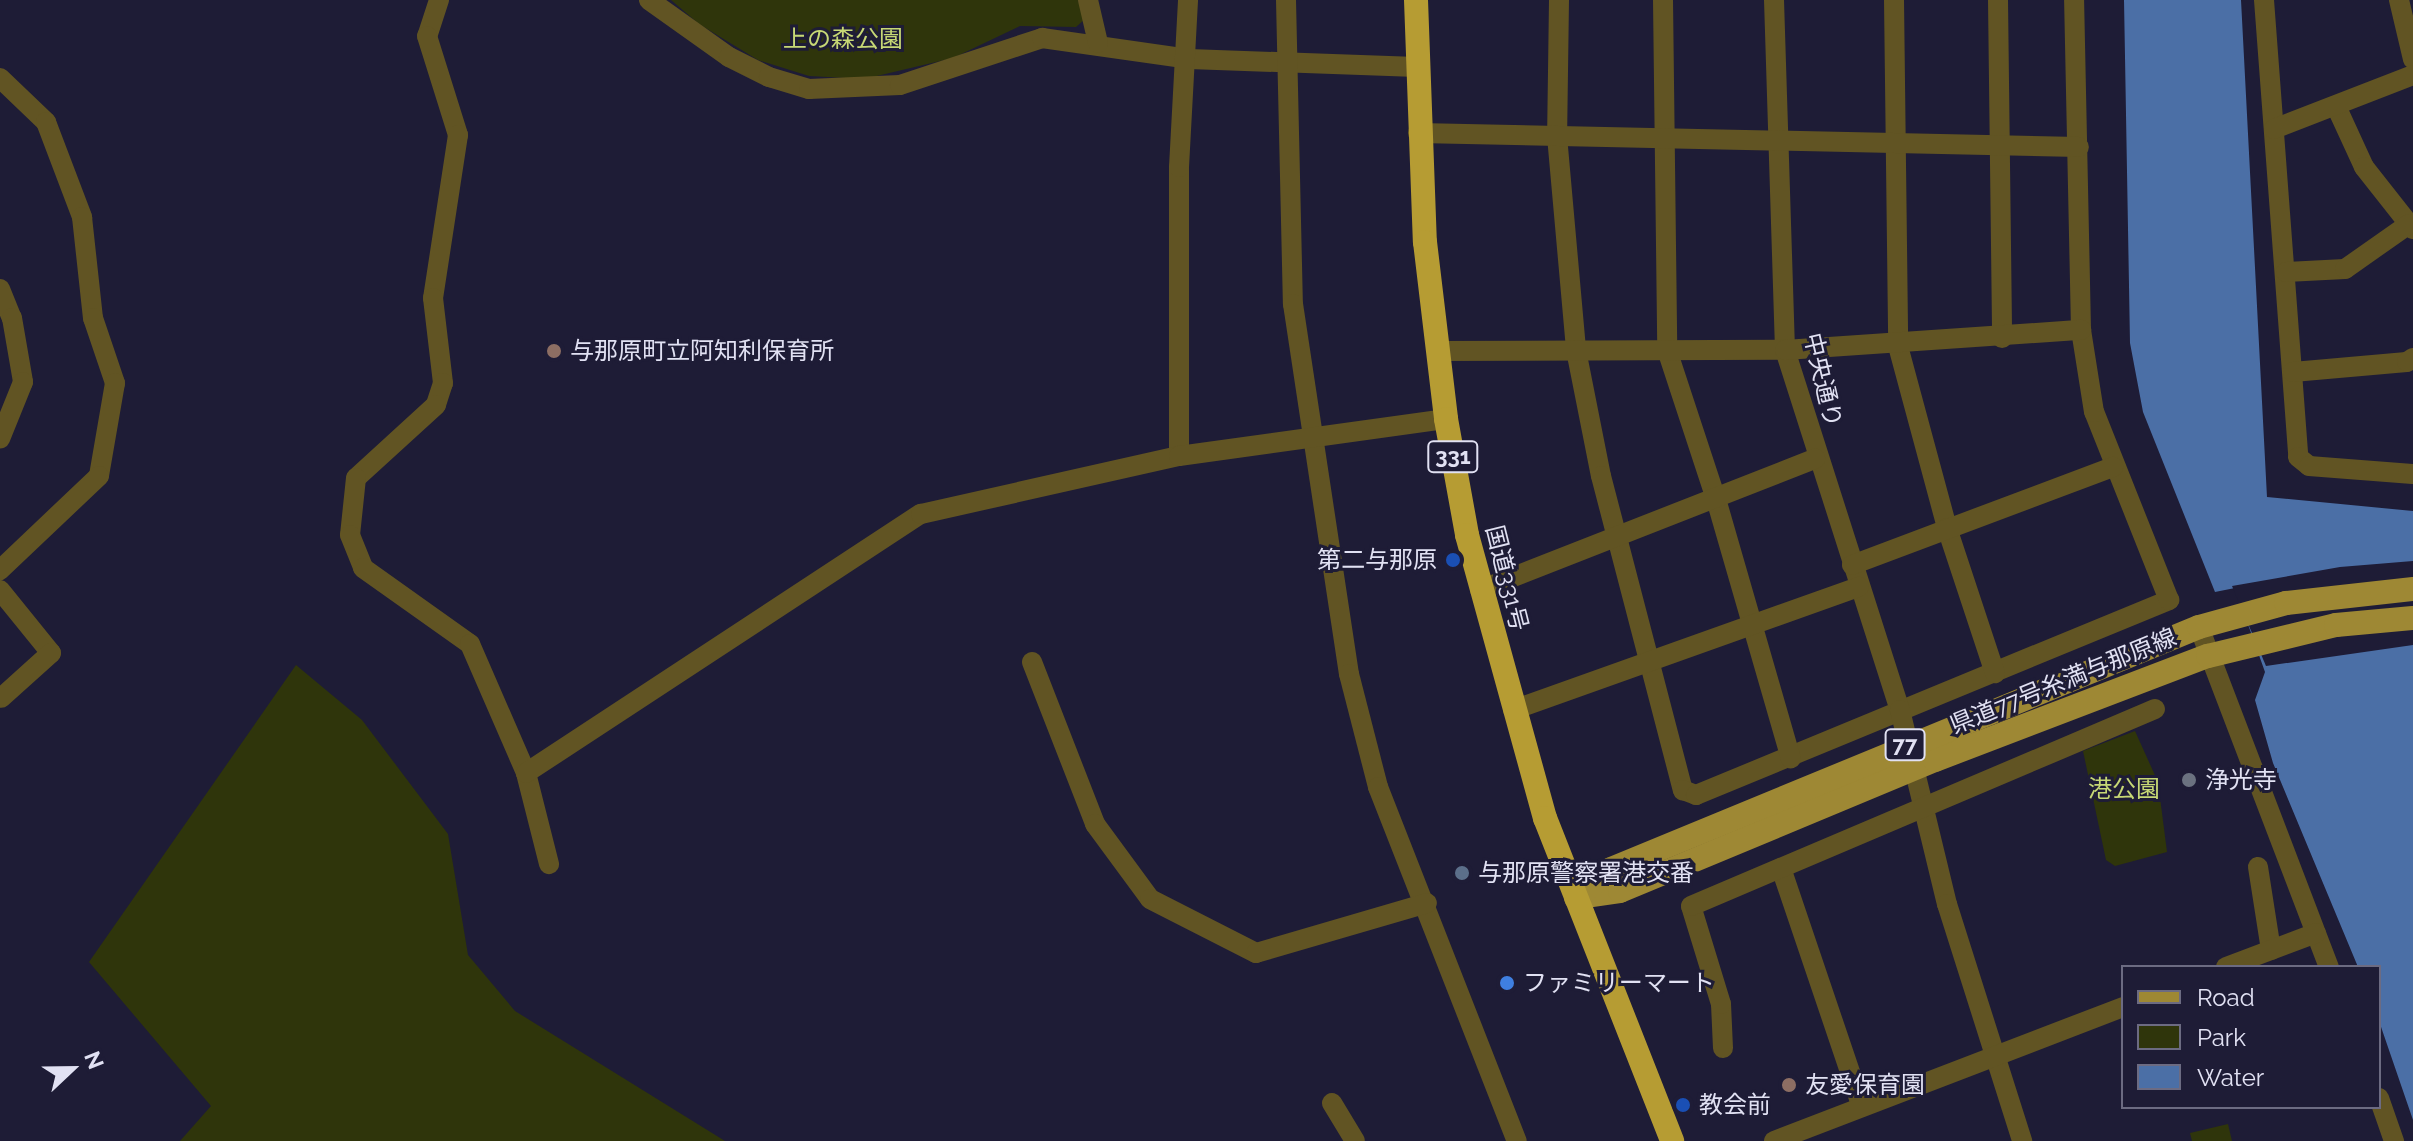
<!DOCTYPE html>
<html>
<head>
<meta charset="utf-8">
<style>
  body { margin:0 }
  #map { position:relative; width:2413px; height:1141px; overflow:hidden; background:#1e1c36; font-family:Raleway,"Noto Sans JP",sans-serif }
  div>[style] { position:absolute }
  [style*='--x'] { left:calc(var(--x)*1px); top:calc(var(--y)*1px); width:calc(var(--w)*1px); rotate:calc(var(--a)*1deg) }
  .green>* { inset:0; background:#2f350b }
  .water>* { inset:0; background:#4b6fa6 }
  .pier>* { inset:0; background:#1e1c36 }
  .minor>* { height:20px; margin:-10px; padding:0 10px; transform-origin:10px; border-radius:10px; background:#615423 }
  .major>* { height:24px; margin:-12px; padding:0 12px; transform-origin:12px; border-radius:12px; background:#9e8834 }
  .highway>* { height:24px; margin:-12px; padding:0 12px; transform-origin:12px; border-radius:12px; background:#b69c33 }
  .dots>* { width:22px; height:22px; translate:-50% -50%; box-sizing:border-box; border:4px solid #1e1c36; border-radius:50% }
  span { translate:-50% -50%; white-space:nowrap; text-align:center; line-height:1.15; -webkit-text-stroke:6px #1e1c36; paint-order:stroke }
  .shield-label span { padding:2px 6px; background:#1e1c36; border:2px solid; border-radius:6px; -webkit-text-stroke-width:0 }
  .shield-label { font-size:22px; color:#e1e1f3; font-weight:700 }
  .park-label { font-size:24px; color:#c7d875 }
  .poi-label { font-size:24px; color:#e1e1f3 }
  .left { translate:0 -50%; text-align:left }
  .right { translate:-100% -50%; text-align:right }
  .street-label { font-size:24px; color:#e1e1f3 }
  .legend { position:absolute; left:2121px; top:965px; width:260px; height:144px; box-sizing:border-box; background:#1e1c36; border:2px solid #6c6b82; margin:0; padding:10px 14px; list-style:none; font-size:24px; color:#e1e1f3 }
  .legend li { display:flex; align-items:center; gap:16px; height:40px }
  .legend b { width:40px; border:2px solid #6c6b82 }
  .north { position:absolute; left:32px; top:1029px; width:80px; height:80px; -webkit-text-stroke:6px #1e1c36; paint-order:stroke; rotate:68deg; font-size:22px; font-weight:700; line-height:32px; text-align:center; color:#e1e1f3 }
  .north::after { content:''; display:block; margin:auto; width:28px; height:36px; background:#e1e1f3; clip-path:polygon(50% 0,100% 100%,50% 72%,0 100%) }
</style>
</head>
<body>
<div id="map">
  <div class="green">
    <i style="clip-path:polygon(671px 0,1078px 0,1084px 20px,1076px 27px,1020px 26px,953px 58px,864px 79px,809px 76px,758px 60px,699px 24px)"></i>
    <i style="clip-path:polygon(296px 665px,362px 720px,448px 834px,468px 955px,515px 1011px,725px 1141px,180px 1141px,211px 1106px,89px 962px)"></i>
    <i style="clip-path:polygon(2135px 731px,2158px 782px,2167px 852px,2115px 866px,2106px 860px,2083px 751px)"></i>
    <i style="clip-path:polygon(2228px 1124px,2232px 1141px,2192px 1141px,2190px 1133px)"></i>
  </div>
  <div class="water">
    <i style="clip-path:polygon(2124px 0,2241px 0,2267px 497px,2413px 511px,2413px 1120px,2379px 1021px,2379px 967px,2358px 967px,2273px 763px,2255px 700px,2265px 672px,2235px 588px,2215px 592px,2143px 412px,2130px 343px)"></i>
  </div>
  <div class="pier">
    <i style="clip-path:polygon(2413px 561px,2413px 645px,2266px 666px,2232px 586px,2340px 567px)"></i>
  </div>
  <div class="minor">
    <i style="--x:439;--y:0;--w:38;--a:108"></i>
    <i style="--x:427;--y:36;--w:104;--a:72.6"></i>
    <i style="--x:458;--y:135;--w:165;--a:98.7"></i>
    <i style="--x:433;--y:298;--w:86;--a:83.3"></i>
    <i style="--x:443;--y:383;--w:23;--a:108"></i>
    <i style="--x:436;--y:405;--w:108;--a:137.6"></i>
    <i style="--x:356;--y:478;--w:57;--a:96"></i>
    <i style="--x:350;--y:535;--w:35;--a:68"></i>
    <i style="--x:363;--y:568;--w:131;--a:35.4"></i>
    <i style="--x:470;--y:644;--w:141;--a:66.5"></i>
    <i style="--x:526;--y:773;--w:94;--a:75.8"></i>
    <i style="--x:649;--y:0;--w:98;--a:35.5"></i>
    <i style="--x:729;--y:57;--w:45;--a:26.6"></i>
    <i style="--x:769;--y:77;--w:42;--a:16.7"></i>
    <i style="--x:809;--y:89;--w:91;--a:-2.5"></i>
    <i style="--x:900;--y:85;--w:150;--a:-18.3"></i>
    <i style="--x:1042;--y:38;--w:148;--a:8.1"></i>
    <i style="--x:1189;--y:59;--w:228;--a:2"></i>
    <i style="--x:1088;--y:0;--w:44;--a:76.9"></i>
    <i style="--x:1286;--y:0;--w:304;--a:88.7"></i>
    <i style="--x:1293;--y:304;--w:374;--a:81.4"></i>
    <i style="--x:1349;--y:674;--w:117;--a:75.6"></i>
    <i style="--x:1378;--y:787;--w:380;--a:68.6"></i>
    <i style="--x:1559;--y:0;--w:136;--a:90.8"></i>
    <i style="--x:1557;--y:136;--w:215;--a:84.9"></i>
    <i style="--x:1576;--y:350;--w:128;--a:78.8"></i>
    <i style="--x:1601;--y:476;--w:325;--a:75.4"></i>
    <i style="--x:1683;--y:790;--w:14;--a:21"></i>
    <i style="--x:1696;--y:795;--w:512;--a:-22.4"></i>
    <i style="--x:2169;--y:600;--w:202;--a:-111.7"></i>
    <i style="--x:2094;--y:412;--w:83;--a:-99"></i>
    <i style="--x:2081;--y:330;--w:330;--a:-91.2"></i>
    <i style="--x:1663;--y:0;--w:350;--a:89.3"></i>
    <i style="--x:1667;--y:350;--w:157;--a:71.8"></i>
    <i style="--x:1716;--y:499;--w:270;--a:73.9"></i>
    <i style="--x:1774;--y:0;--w:350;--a:88.2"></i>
    <i style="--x:1785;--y:350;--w:378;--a:72.3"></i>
    <i style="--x:1900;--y:710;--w:200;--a:76.4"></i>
    <i style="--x:1947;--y:904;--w:249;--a:72.4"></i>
    <i style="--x:1894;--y:0;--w:346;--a:89.3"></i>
    <i style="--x:1898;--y:346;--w:188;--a:74.9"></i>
    <i style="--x:1947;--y:528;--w:153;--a:71.7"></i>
    <i style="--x:1998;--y:0;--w:338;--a:89.3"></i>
    <i style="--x:2264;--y:0;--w:458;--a:85.7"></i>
    <i style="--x:2298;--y:457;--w:14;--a:39"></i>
    <i style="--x:2309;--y:466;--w:104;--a:4.4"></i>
    <i style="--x:2399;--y:0;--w:61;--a:76.7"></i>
    <i style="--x:0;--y:78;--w:64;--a:43.7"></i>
    <i style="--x:46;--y:122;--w:102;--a:69.2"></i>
    <i style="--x:82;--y:217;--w:102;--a:83.8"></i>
    <i style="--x:93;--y:318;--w:69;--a:71.3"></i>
    <i style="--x:115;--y:383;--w:94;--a:99.8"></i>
    <i style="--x:99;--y:476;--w:137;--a:136.5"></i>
    <i style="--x:2336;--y:106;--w:67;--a:65.3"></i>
    <i style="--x:2364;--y:167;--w:79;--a:51.7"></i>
    <i style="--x:2274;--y:129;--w:149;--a:-21.2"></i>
    <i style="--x:1418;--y:133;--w:661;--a:1.21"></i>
    <i style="--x:2286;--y:272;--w:59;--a:-2.9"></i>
    <i style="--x:2345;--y:269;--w:78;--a:-35.1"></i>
    <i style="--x:0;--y:289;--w:31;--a:68"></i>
    <i style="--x:12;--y:318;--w:65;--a:80.2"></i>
    <i style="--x:23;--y:382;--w:61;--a:112"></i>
    <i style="--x:1437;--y:351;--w:348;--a:-0.2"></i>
    <i style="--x:1785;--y:350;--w:297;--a:-3.9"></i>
    <i style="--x:2293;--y:372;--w:114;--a:-5"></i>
    <i style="--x:2407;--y:362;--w:7;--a:-34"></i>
    <i style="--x:1179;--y:456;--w:289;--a:-90"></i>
    <i style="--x:1179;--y:167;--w:167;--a:-86.9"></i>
    <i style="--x:1852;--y:565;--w:279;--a:-20.6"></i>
    <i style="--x:0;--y:590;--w:81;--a:51"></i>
    <i style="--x:51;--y:653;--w:67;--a:138"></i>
    <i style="--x:1480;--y:590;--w:360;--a:-21.4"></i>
    <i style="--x:2199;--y:627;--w:364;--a:69.1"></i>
    <i style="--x:1032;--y:662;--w:174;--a:68.7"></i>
    <i style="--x:1095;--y:824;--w:93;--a:53.7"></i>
    <i style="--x:1150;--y:899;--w:119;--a:27"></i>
    <i style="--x:1256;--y:953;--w:178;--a:-16.3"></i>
    <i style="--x:1513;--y:710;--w:367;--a:-19.6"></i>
    <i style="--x:526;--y:773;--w:472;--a:-33.3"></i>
    <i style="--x:921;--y:514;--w:264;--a:-12.7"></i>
    <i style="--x:1179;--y:456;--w:270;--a:-7.9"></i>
    <i style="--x:2258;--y:867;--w:84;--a:81.1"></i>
    <i style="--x:1781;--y:868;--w:252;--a:71.3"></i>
    <i style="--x:2226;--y:967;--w:96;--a:-20.7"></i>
    <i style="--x:1723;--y:1048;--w:44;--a:-92.6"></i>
    <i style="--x:1721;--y:1004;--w:102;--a:-107"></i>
    <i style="--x:1691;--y:906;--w:504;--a:-23"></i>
    <i style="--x:2379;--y:1098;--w:46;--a:70.8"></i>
    <i style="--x:1332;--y:1103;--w:44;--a:58.8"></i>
    <i style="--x:1774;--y:1141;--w:374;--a:-21"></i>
  </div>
  <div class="major">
    <i style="--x:1578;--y:897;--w:42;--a:-8.1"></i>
    <i style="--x:1620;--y:891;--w:341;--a:-22.6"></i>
    <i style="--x:1935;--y:760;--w:292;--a:-20.9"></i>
    <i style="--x:2208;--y:656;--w:132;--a:-13.6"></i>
    <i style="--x:2336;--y:625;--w:77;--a:-5.2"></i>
    <i style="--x:1576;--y:898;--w:45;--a:-39.6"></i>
    <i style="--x:1611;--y:869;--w:636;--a:-22.37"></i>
    <i style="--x:2199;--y:627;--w:90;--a:-15.4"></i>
    <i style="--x:2286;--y:603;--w:128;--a:-6.3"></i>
  </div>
  <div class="highway">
    <i style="--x:1416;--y:0;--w:242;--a:87.9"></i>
    <i style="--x:1425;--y:242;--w:178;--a:83.2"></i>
    <i style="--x:1446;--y:419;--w:118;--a:79.7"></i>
    <i style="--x:1467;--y:535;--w:294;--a:74.6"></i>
    <i style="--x:1545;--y:818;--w:347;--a:68.5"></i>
  </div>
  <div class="dots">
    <i style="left:554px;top:351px;background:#8d6e63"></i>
    <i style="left:1453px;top:560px;background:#1a4fb4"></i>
    <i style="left:2189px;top:780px;background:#6b7280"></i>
    <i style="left:1462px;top:873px;background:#5c6f8a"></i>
    <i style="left:1507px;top:983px;background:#3f7fe0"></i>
    <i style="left:1789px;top:1085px;background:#8d6e63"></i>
    <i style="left:1683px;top:1105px;background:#1a4fb4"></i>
  </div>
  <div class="shield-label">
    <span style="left:1453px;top:457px">331</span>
    <span style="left:1905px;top:745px">77</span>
  </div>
  <div class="park-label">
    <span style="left:843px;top:39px">上の森公園</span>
    <span style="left:2124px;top:789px">港公園</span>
  </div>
  <div class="poi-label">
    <span class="left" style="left:570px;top:351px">与那原町立阿知利保育所</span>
    <span class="right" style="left:1437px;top:560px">第二与那原</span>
    <span class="left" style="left:2205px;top:780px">浄光寺</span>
    <span class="left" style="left:1478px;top:873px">与那原警察署港交番</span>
    <span class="left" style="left:1523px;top:983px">ファミリーマート</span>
    <span class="left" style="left:1805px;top:1085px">友愛保育園</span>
    <span class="left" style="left:1699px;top:1105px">教会前</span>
  </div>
  <div class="street-label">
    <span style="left:1823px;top:380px;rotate:77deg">中央通り</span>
    <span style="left:1507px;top:578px;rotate:76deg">国道331号</span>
    <span style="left:2063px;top:681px;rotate:-22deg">県道77号糸満与那原線</span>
  </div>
  <ul class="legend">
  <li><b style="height:10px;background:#9e8834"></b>Road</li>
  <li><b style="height:22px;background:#2f350b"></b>Park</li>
  <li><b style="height:22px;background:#4b6fa6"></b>Water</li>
  </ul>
  <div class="north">N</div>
</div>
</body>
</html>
